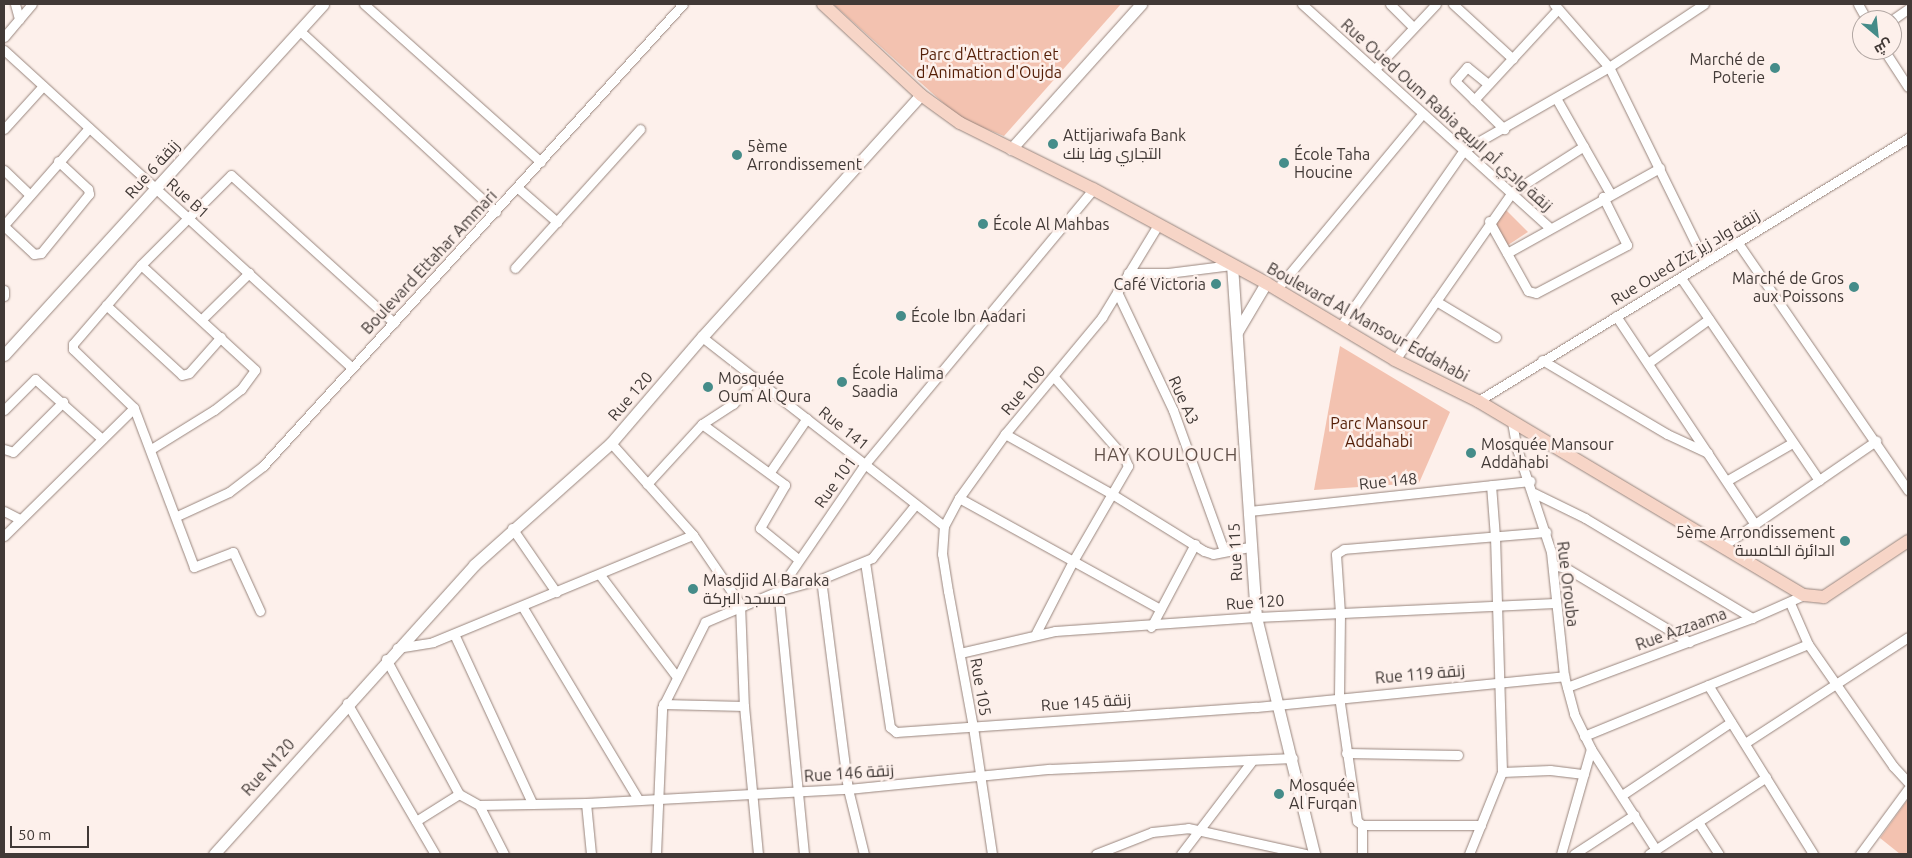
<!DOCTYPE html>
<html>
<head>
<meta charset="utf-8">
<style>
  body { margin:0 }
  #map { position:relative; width:1912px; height:858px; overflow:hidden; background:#fdf0eb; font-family:Ubuntu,Cairo,sans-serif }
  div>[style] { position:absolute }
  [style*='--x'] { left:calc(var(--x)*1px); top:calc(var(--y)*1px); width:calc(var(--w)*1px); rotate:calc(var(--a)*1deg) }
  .green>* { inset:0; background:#f3c2b0 }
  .roads { filter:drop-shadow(0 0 1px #98857d) drop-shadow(0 0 1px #98857d) }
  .minor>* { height:9px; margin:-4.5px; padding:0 4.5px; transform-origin:4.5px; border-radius:4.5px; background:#fff }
  .tertiary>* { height:11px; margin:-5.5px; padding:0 5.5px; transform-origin:5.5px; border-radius:5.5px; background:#fff }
  .secondary>* { height:12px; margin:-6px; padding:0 6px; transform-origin:6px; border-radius:6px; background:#f7d5c7 }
  .dots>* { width:14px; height:14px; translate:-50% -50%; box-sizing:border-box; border:2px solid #fdf0eb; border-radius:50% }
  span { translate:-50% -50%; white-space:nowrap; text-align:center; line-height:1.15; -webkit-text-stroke:5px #fdf0eb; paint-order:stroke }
  .park-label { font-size:16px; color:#541e06 }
  .poi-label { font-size:16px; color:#413936 }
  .right { translate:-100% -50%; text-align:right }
  .left { translate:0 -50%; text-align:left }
  .street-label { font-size:16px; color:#413936 }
  .neighbourhood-label { font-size:18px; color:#615049; letter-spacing:1px }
  .frame { position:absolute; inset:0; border:5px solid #413936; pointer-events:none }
  .north { position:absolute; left:1852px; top:10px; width:50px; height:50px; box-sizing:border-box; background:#fdf0eb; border:1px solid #b2a7a3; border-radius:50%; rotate:152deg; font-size:14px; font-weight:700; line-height:20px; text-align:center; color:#413936 }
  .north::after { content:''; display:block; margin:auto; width:18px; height:22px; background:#458c89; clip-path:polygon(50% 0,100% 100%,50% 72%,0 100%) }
  .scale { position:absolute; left:10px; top:826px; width:79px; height:22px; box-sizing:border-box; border:2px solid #413936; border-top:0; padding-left:6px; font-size:15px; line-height:18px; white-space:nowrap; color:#413936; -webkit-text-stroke:4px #fdf0eb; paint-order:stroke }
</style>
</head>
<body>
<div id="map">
  <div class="green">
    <i style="clip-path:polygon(833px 4px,1121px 4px,1004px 136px,961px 119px)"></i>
    <i style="clip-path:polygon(1506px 210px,1528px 232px,1505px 247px,1494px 224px)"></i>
    <i style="clip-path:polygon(1340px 346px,1450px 412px,1419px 483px,1314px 490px)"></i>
    <i style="clip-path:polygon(1908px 799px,1908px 854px,1900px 854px,1880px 838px)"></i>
  </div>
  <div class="roads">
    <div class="minor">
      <i style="--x:15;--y:4;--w:16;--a:75"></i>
      <i style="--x:364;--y:4;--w:237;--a:41.8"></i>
      <i style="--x:1302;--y:4;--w:334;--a:42.1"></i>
      <i style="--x:1390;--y:4;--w:33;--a:45"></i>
      <i style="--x:1453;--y:4;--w:81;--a:42.5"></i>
      <i style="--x:1554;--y:4;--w:84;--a:48.9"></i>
      <i style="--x:1609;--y:67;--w:217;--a:63.8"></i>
      <i style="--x:1858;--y:4;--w:18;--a:61"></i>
      <i style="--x:1892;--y:20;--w:19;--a:-35"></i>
      <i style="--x:299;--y:30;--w:268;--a:42.7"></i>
      <i style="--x:4;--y:37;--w:43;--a:-49.7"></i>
      <i style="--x:4;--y:50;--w:471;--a:42.4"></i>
      <i style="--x:1884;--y:50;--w:44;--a:57"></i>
      <i style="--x:1375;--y:69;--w:89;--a:-46.8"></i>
      <i style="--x:1488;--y:84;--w:27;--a:-141"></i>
      <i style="--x:1467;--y:67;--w:18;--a:131"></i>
      <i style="--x:1455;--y:81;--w:69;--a:44.4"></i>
      <i style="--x:1556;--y:98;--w:109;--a:60.4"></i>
      <i style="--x:1474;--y:100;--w:124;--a:-47.3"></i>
      <i style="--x:4;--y:129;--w:58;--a:-47.8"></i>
      <i style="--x:4;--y:170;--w:35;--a:44"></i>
      <i style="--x:518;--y:188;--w:52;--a:41.1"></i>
      <i style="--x:1489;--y:221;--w:80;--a:60.9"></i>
      <i style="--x:1528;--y:291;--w:8;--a:14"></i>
      <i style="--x:1536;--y:293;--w:103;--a:-27.8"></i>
      <i style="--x:1627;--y:245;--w:54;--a:-116.6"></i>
      <i style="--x:4;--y:225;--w:129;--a:-48.8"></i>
      <i style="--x:4;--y:226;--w:41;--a:43"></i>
      <i style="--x:34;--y:254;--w:7;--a:-8"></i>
      <i style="--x:41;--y:253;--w:76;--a:-50.9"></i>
      <i style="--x:89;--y:194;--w:5;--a:-101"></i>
      <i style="--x:88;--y:189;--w:41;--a:-137"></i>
      <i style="--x:1738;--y:243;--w:300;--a:55.5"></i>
      <i style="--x:1507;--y:253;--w:175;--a:-29.1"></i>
      <i style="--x:141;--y:265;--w:155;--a:42.6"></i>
      <i style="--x:255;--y:370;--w:24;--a:126"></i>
      <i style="--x:241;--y:389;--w:34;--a:142"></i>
      <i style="--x:214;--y:410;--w:74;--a:148.2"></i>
      <i style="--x:515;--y:268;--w:187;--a:-48"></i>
      <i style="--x:1128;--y:273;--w:40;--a:0"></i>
      <i style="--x:1168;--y:273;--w:64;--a:-7.1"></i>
      <i style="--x:1681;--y:278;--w:245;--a:55.7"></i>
      <i style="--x:4;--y:290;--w:6;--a:90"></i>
      <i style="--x:1276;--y:290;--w:229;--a:-50.3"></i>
      <i style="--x:1117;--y:292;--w:131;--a:64.6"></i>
      <i style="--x:1173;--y:410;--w:150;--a:70.1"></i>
      <i style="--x:1436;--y:301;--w:70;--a:31"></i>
      <i style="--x:106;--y:305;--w:103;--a:42.6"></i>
      <i style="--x:182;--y:375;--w:7;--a:-16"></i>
      <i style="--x:189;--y:373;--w:48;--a:-48.4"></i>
      <i style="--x:1616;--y:316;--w:249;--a:56.3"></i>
      <i style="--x:202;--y:319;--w:66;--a:-44.4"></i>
      <i style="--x:1340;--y:327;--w:216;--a:-55"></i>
      <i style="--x:1464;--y:150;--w:167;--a:-29.8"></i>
      <i style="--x:1609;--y:67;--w:114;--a:-33.6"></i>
      <i style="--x:702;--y:337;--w:307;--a:38"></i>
      <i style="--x:1395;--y:360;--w:205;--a:-55.1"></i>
      <i style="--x:1512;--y:192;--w:85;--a:-32.6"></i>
      <i style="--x:1542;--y:360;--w:145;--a:30.6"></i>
      <i style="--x:1667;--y:434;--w:45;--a:24.9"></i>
      <i style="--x:1648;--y:363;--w:75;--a:-35.8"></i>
      <i style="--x:1478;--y:401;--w:504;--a:-31.45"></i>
      <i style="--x:4;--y:410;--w:44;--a:-45"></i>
      <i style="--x:35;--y:379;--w:90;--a:41.8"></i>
      <i style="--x:1512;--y:422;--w:27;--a:80"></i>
      <i style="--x:1517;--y:449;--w:108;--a:71.7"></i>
      <i style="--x:1551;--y:552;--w:125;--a:84"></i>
      <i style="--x:1564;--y:676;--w:39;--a:75"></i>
      <i style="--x:1574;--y:714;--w:39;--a:64"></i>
      <i style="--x:1591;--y:749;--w:120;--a:57.2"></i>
      <i style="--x:702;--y:424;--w:103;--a:36.3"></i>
      <i style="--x:785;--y:485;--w:50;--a:120.2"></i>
      <i style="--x:760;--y:528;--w:49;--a:39.2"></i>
      <i style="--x:1005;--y:434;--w:123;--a:29.3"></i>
      <i style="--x:1112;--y:494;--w:108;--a:31.8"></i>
      <i style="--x:1204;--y:551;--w:9;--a:18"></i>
      <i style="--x:1213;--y:554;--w:38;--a:-11"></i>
      <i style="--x:611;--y:443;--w:123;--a:48.3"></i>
      <i style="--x:693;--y:535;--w:83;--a:55.7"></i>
      <i style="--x:740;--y:604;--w:102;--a:87.8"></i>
      <i style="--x:744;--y:706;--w:149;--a:84.6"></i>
      <i style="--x:4;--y:449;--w:9;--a:18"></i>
      <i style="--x:13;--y:452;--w:71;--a:-45"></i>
      <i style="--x:770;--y:472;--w:65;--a:-55.6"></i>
      <i style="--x:1728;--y:480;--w:74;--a:-30"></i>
      <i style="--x:647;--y:484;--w:81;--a:-47.5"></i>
      <i style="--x:702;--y:424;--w:37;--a:-33"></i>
      <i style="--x:733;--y:404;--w:35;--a:-49"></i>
      <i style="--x:1534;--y:493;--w:57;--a:26.1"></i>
      <i style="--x:1585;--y:518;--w:195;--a:30.9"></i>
      <i style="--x:959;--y:498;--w:230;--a:28.9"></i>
      <i style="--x:4;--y:511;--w:18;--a:27"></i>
      <i style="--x:1249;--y:511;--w:283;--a:-6.1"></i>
      <i style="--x:177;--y:516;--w:57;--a:-24.8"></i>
      <i style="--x:229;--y:492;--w:43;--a:-37.4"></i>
      <i style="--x:263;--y:466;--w:624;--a:-47.73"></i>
      <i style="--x:512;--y:528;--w:78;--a:55.5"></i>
      <i style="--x:4;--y:536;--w:182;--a:-44.6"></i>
      <i style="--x:1723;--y:546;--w:186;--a:-34.5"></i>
      <i style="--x:865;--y:562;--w:167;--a:81.4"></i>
      <i style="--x:890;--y:727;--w:8;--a:40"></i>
      <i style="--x:896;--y:732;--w:361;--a:-4"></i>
      <i style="--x:1256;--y:707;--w:310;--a:-5.7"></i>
      <i style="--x:1553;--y:565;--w:13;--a:13"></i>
      <i style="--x:1566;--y:568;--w:144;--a:31"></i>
      <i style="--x:600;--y:575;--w:126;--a:53"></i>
      <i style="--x:821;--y:579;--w:212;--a:82.7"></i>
      <i style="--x:848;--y:789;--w:67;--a:76.2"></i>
      <i style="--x:1790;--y:603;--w:45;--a:66.3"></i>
      <i style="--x:1808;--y:644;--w:149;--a:55.1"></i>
      <i style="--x:1893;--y:766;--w:22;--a:47"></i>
      <i style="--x:522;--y:606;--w:225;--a:59"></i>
      <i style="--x:260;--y:611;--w:65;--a:-114.6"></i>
      <i style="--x:233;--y:552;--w:42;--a:159"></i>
      <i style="--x:194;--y:567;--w:170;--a:-110.7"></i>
      <i style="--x:134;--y:408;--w:85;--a:-136"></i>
      <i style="--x:73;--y:349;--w:5;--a:-90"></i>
      <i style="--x:73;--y:344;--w:104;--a:-49.3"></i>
      <i style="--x:141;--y:265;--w:127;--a:-45"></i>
      <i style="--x:231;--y:175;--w:220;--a:42.2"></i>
      <i style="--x:1151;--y:627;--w:94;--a:-62.1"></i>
      <i style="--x:1036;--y:633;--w:81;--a:-62.8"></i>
      <i style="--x:1073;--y:561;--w:110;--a:-59.9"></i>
      <i style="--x:1128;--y:466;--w:10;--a:-114"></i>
      <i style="--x:1124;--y:457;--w:106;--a:-131.2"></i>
      <i style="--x:454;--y:634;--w:186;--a:65.2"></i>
      <i style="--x:397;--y:648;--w:36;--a:-9"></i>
      <i style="--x:433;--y:642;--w:281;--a:-22.4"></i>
      <i style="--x:960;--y:653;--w:98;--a:-13"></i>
      <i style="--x:1055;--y:631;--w:201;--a:-4"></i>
      <i style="--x:1256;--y:617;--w:300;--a:-2.7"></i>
      <i style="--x:386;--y:659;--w:153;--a:61.6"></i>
      <i style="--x:1708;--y:685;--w:199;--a:58.1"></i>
      <i style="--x:1567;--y:687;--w:197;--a:-20.5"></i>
      <i style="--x:1752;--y:618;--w:57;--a:-23.9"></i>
      <i style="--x:347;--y:703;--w:175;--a:59.8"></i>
      <i style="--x:663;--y:704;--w:81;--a:1.4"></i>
      <i style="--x:1584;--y:736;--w:242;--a:-22.3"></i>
      <i style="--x:1745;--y:743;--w:194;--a:-33"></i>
      <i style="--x:1346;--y:753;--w:112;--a:1"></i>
      <i style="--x:1502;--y:772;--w:48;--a:-2.4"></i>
      <i style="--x:1550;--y:770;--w:34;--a:7"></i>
      <i style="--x:459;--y:794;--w:23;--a:29"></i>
      <i style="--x:479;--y:805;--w:107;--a:-1.1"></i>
      <i style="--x:586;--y:803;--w:262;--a:-3.1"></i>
      <i style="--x:848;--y:789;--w:203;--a:-5.7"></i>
      <i style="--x:1050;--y:769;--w:243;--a:-2.6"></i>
      <i style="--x:1622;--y:795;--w:131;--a:-33.8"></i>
      <i style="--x:586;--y:803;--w:51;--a:84.4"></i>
      <i style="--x:479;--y:805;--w:55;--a:63"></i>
      <i style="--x:416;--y:821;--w:51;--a:-32.1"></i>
      <i style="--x:1698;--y:822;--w:38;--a:57"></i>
      <i style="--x:1481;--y:825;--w:119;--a:180"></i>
      <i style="--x:1362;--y:825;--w:6;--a:-141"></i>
      <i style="--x:1357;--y:821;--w:126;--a:-98.2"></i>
      <i style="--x:1339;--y:696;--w:83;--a:-89.3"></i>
      <i style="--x:1340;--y:613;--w:59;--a:-93.9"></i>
      <i style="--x:1336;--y:554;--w:9;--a:-32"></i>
      <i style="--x:1344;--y:549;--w:203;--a:-4.8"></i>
      <i style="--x:656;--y:854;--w:146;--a:-87.6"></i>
      <i style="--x:662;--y:708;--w:96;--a:-63.4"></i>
      <i style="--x:705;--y:622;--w:79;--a:-23"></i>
      <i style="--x:778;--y:591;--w:154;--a:-55.6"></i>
      <i style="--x:865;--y:464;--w:357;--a:-50.3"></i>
      <i style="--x:804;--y:854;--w:264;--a:-95.6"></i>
      <i style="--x:778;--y:591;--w:45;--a:-15.6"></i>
      <i style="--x:821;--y:579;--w:55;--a:-22.4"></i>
      <i style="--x:872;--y:558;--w:68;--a:-50.9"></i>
      <i style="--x:992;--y:854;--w:128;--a:-98.5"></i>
      <i style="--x:973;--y:727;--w:138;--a:-100.4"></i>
      <i style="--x:948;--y:591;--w:37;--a:-99"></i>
      <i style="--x:942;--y:554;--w:28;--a:-86"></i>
      <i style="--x:944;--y:526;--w:32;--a:-62"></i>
      <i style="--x:959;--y:498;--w:79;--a:-54.3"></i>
      <i style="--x:1005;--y:434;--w:152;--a:-50.3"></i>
      <i style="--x:1102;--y:317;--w:108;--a:-58.7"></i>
      <i style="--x:1096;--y:854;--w:60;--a:-21.4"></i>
      <i style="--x:1152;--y:832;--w:36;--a:-6"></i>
      <i style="--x:1188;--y:828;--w:120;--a:12.5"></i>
      <i style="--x:1181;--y:854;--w:116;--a:-52.7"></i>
      <i style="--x:1362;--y:854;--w:29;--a:-90"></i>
      <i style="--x:1469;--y:854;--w:88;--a:-68.1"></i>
      <i style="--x:1502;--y:772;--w:235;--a:-91.7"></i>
      <i style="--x:1495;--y:537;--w:52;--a:-94.4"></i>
      <i style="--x:1561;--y:854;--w:109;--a:-74.1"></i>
      <i style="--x:1574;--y:854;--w:72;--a:-33"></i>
      <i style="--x:1649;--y:854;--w:140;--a:-33.3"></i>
      <i style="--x:1860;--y:854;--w:81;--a:-53.6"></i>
    </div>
    <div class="tertiary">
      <i style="--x:1011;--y:149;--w:195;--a:-48.1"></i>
      <i style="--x:1232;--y:265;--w:353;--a:86.1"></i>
      <i style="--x:1256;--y:617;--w:244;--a:76.2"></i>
      <i style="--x:1237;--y:332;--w:57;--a:-59.4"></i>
      <i style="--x:4;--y:355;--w:474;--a:-47.7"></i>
      <i style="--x:214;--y:854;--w:389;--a:-48"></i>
      <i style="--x:474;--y:565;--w:183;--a:-41.7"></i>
      <i style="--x:611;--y:443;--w:140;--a:-49.4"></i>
      <i style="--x:702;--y:337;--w:326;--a:-47.9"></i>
    </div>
    <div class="secondary">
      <i style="--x:823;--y:4;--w:134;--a:42.9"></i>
      <i style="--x:921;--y:95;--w:48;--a:35.7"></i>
      <i style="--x:960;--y:123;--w:148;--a:26.4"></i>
      <i style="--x:1093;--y:189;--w:197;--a:28.5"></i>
      <i style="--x:1266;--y:283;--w:150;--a:30.8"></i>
      <i style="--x:1395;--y:360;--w:93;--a:26.3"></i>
      <i style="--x:1478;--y:401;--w:379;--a:30.8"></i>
      <i style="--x:1804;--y:595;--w:20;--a:6"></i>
      <i style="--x:1824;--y:597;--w:101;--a:-33.7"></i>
    </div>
  </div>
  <div class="dots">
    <i style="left:1775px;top:68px;background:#458c89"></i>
    <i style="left:1053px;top:144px;background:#458c89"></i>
    <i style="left:737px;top:155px;background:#458c89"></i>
    <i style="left:1284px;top:163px;background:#458c89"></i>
    <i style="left:983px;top:224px;background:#458c89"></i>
    <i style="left:1216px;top:284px;background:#458c89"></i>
    <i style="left:1854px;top:287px;background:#458c89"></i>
    <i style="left:901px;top:316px;background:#458c89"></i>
    <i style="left:842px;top:382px;background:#458c89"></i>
    <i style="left:708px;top:387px;background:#458c89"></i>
    <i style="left:1471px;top:453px;background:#458c89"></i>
    <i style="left:1845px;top:541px;background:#458c89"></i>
    <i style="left:693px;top:589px;background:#458c89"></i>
    <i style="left:1279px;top:794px;background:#458c89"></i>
  </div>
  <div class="park-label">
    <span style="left:989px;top:63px">Parc d'Attraction et<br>d'Animation d'Oujda</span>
    <span style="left:1379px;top:432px">Parc Mansour<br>Addahabi</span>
  </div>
  <div class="poi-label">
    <span class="right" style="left:1765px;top:68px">Marché de<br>Poterie</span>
    <span class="left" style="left:1063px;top:144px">Attijariwafa Bank<br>التجاري وفا بنك</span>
    <span class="left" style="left:747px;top:155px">5ème<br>Arrondissement</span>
    <span class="left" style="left:1294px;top:163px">École Taha<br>Houcine</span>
    <span class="left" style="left:993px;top:224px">École Al Mahbas</span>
    <span class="right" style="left:1844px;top:287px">Marché de Gros<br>aux Poissons</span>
    <span class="right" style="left:1206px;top:284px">Café Victoria</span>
    <span class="left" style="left:911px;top:316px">École Ibn Aadari</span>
    <span class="left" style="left:852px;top:382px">École Halima<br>Saadia</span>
    <span class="left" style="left:718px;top:387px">Mosquée<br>Oum Al Qura</span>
    <span class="left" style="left:1481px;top:453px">Mosquée Mansour<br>Addahabi</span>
    <span class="right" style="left:1835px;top:541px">5ème Arrondissement<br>الدائرة الخامسة</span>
    <span class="left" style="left:703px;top:589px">Masdjid Al Baraka<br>مسجد البركة</span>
    <span class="left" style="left:1289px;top:794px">Mosquée<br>Al Furqan</span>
  </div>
  <div class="street-label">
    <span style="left:1447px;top:115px;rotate:42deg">Rue Oued Oum Rabia زنقة وادي أم الربيع</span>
    <span style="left:152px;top:169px;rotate:-48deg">Rue 6 زنقة</span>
    <span style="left:188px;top:198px;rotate:42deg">Rue B1</span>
    <span style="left:1685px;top:257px;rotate:-31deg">Rue Oued Ziz زنقة واد زيز</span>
    <span style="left:429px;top:262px;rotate:-47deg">Boulevard Ettahar Ammari</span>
    <span style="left:1368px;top:322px;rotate:29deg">Boulevard Al Mansour Eddahabi</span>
    <span style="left:1023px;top:390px;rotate:-50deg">Rue 100</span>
    <span style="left:630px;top:396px;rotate:-49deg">Rue 120</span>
    <span style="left:1184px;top:400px;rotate:66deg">Rue A3</span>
    <span style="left:844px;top:428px;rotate:39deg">Rue 141</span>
    <span style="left:1388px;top:481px;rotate:-6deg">Rue 148</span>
    <span style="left:835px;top:482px;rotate:-54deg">Rue 101</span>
    <span style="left:1235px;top:552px;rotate:-93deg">Rue 115</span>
    <span style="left:1568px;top:584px;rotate:83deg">Rue Orouba</span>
    <span style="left:1255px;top:602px;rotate:-4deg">Rue 120</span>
    <span style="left:1681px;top:629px;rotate:-20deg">Rue Azzaama</span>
    <span style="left:1420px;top:674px;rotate:-5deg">Rue 119 زنقة</span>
    <span style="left:981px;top:687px;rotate:80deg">Rue 105</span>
    <span style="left:1086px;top:702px;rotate:-4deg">Rue 145 زنقة</span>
    <span style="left:268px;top:767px;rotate:-48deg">Rue N120</span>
    <span style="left:849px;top:773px;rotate:-4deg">Rue 146 زنقة</span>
  </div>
  <div class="neighbourhood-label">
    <span style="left:1166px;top:454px">HAY KOULOUCH</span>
  </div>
  <div class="frame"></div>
  <div class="north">ش</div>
  <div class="scale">50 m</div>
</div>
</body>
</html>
